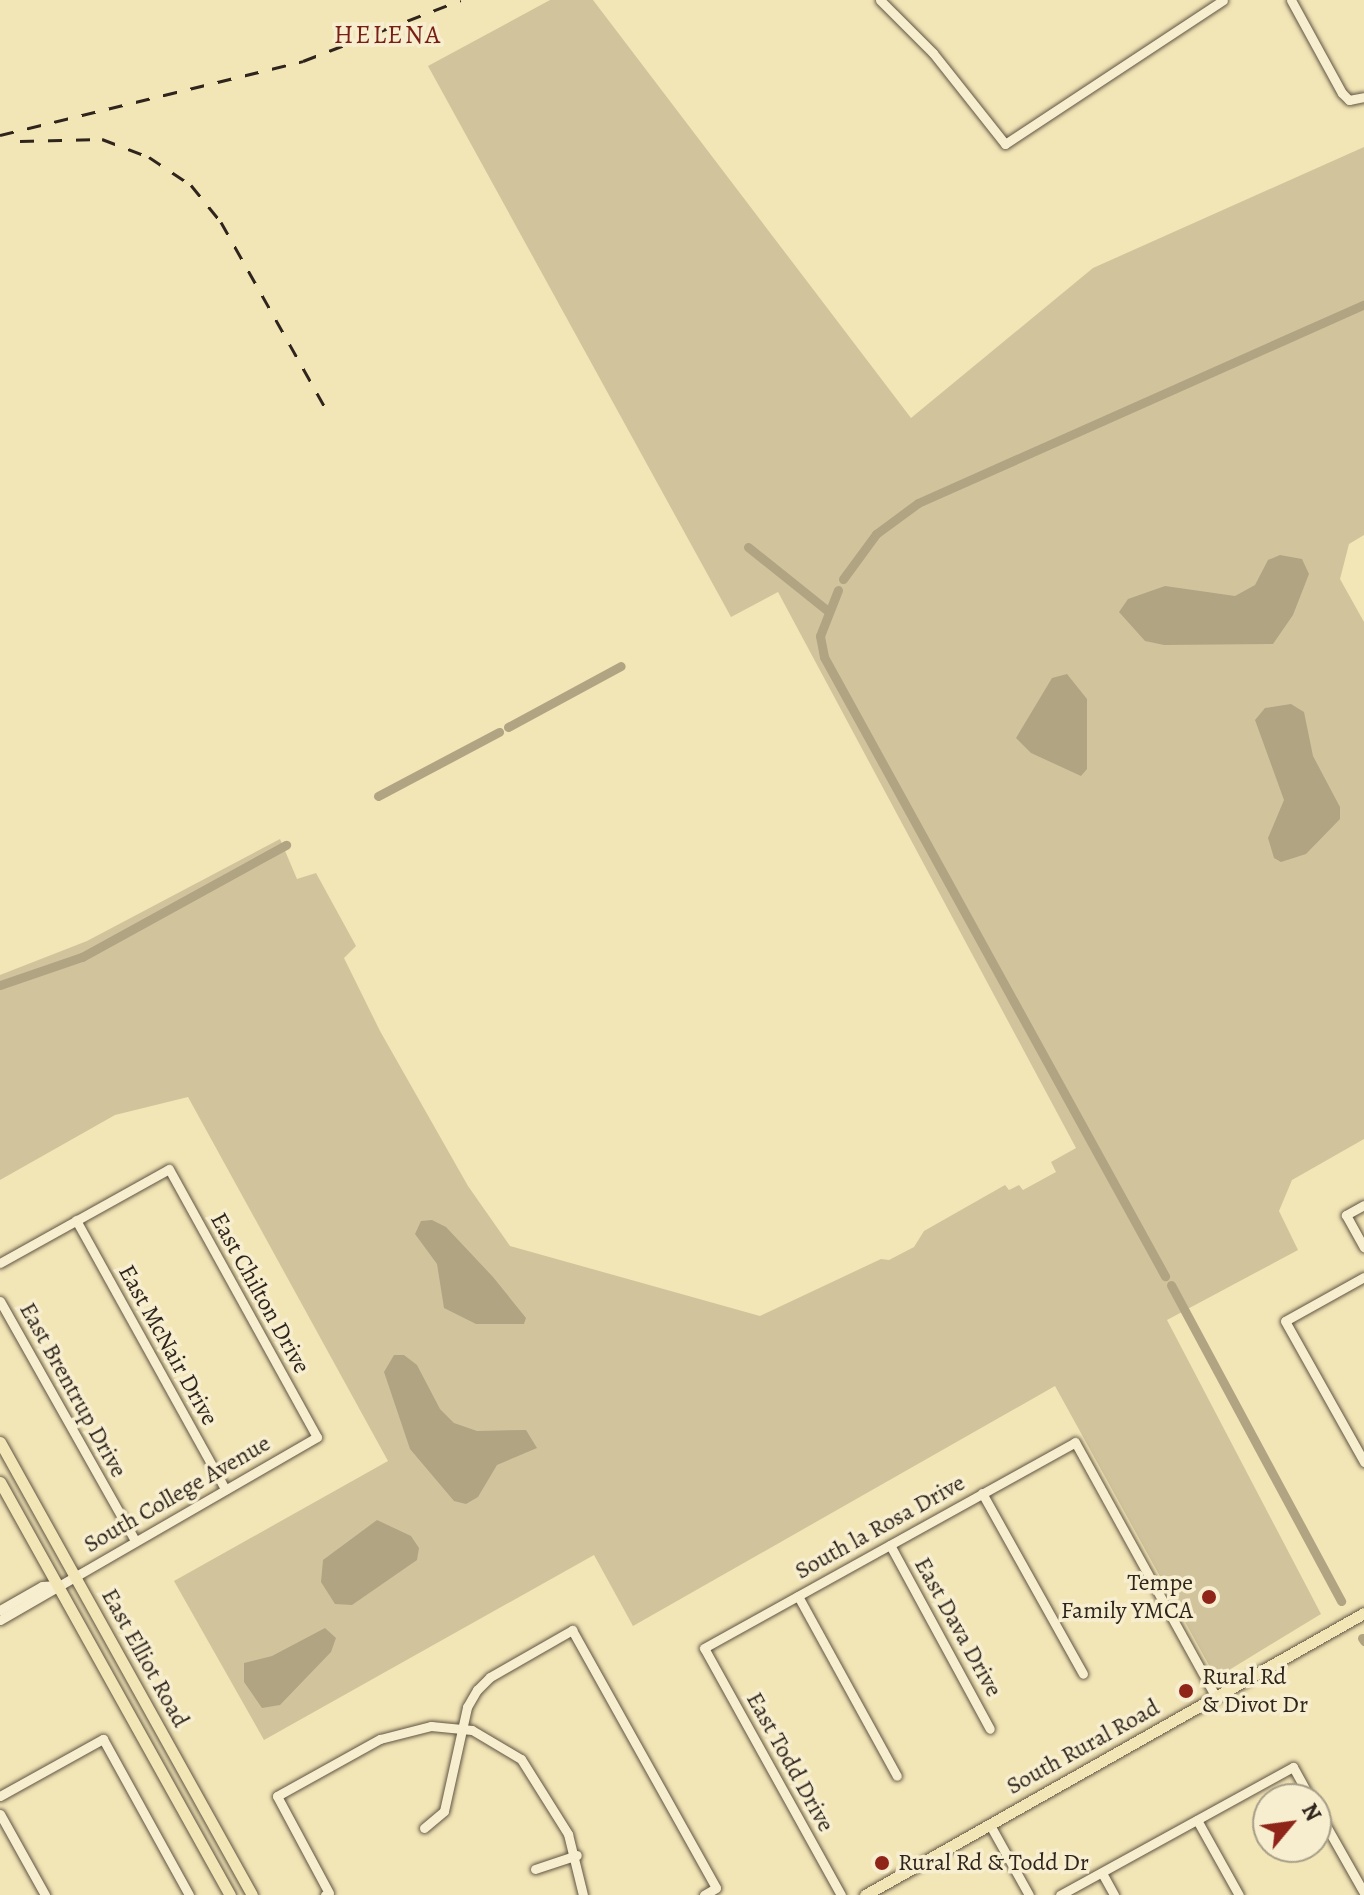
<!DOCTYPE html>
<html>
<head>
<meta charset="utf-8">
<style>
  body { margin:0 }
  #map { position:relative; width:1364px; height:1895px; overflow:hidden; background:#f2e5b6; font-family:Alegreya,serif }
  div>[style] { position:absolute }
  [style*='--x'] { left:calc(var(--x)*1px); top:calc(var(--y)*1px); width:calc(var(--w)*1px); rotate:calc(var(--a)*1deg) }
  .green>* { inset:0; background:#d1c49c }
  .water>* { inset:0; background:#b0a482 }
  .canal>* { height:9px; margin:-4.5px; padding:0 4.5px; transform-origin:4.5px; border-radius:4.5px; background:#b0a482 }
  .roads { filter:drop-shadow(0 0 2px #605543) drop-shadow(0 0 2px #605543) }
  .minor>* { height:9px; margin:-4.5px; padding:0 4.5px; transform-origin:4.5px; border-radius:4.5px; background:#f7eed0 }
  .major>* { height:11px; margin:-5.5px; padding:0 5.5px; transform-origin:5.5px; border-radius:5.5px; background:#f2e5b6 }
  .rail>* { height:3px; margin-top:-1.5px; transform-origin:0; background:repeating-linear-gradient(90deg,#2f251d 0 14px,transparent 0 28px) }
  .dots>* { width:22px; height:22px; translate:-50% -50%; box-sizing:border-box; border:4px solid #f7eed0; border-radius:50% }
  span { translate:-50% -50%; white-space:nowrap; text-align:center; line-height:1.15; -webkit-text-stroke:7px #f7eed0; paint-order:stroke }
  .street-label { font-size:24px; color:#2f251d }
  .poi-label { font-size:24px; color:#2f251d }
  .right { translate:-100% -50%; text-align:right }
  .left { translate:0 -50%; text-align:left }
  .neighbourhood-label { font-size:26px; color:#7a1f14; letter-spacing:2px }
  .north { position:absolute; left:1252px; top:1783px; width:80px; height:80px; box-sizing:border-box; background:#f7eed0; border:2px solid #a79e88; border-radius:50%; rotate:61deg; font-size:22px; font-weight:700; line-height:32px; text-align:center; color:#2f251d }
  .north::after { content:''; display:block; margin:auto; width:28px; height:36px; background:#8f2418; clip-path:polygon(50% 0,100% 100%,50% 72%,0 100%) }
</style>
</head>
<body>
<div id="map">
  <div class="green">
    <i style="clip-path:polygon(550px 0,593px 0,911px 418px,1093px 268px,1364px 147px,1364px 535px,1349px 544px,1340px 579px,1364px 622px,1364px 1139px,1292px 1180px,1279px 1211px,1298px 1250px,1167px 1320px,1321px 1614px,1216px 1678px,1055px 1386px,633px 1626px,594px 1555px,264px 1740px,174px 1581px,388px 1461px,188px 1097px,115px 1115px,0 1180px,0 975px,87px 941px,280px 839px,297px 879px,316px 873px,356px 946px,344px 958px,380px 1031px,468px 1186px,510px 1246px,760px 1316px,881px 1259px,889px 1260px,914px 1247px,924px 1231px,1005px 1185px,1009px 1190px,1019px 1185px,1023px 1190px,1056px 1172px,1051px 1162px,1076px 1148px,778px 592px,731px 617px,428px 66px)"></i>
  </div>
  <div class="water">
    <i style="clip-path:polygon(1280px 555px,1302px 559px,1309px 574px,1293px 615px,1273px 644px,1164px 645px,1145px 641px,1119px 612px,1128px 599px,1165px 586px,1235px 596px,1255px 585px,1268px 560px)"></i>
    <i style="clip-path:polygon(1067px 674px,1087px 699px,1087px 769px,1081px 776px,1031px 753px,1016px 738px,1052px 678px)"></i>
    <i style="clip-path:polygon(1291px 704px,1304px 712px,1313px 756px,1340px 807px,1340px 819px,1306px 854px,1281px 862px,1274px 858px,1268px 838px,1284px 800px,1255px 720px,1265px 708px)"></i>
    <i style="clip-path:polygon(432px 1220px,446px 1227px,493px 1277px,526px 1318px,524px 1324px,476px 1324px,444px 1308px,437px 1264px,415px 1234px,421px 1221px)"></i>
    <i style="clip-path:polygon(394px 1355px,404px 1355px,417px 1365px,440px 1409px,454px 1423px,477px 1431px,526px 1430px,537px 1448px,497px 1465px,478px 1497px,466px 1504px,454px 1501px,410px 1449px,384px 1372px)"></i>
    <i style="clip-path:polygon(377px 1520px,411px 1536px,419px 1548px,417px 1560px,352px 1605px,335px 1604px,321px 1582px,323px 1560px)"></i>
    <i style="clip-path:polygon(325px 1628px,336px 1638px,331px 1652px,280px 1705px,262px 1708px,244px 1682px,244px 1663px,272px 1656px)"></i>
  </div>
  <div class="canal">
    <i style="--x:748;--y:547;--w:102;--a:38.7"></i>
    <i style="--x:843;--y:579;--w:56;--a:-53.7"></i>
    <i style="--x:876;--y:534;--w:52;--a:-36.4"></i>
    <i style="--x:918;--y:503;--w:488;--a:-24"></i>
    <i style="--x:838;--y:590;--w:49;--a:111.4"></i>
    <i style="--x:820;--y:636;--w:21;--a:79"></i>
    <i style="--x:824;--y:657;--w:707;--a:61.15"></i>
    <i style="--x:508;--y:727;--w:128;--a:-28.4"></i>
    <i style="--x:378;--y:796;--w:137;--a:-27.9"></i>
    <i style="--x:0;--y:985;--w:87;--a:-18.9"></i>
    <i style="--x:82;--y:957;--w:233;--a:-28.8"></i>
    <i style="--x:1171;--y:1285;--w:359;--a:61.7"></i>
    <i style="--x:1362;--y:1638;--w:4;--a:56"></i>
  </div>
  <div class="roads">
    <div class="minor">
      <i style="--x:880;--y:0;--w:75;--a:45"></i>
      <i style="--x:933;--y:53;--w:116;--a:51.6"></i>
      <i style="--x:1005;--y:144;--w:261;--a:-33.4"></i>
      <i style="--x:1291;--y:0;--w:106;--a:61.3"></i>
      <i style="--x:1342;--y:93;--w:10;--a:45"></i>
      <i style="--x:1349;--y:100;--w:15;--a:-11"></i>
      <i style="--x:1364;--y:1205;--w:21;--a:151"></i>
      <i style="--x:1346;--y:1215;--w:37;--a:61"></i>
      <i style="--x:76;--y:1220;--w:308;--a:61"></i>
      <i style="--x:0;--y:1263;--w:193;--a:-29.1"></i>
      <i style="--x:169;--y:1169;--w:306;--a:61.1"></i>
      <i style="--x:317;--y:1437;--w:366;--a:150"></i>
      <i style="--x:1364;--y:1277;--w:90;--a:150.9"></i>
      <i style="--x:1285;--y:1321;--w:162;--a:60.7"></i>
      <i style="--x:0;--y:1301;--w:275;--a:60.6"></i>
      <i style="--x:982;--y:1493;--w:207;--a:60.8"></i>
      <i style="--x:890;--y:1545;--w:209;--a:61.5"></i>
      <i style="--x:798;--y:1596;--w:205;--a:61.2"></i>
      <i style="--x:0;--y:1610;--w:48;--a:-29.7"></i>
      <i style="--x:42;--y:1586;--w:15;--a:-4"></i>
      <i style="--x:0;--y:1796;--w:118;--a:-29"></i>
      <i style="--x:103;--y:1739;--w:178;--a:61.1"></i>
      <i style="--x:1316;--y:1808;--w:98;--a:60.5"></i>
      <i style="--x:0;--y:1814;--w:93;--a:60.9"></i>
      <i style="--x:1197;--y:1820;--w:86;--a:60.8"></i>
      <i style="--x:990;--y:1825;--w:80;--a:60.9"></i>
      <i style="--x:424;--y:1828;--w:26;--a:-40"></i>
      <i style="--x:444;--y:1811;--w:107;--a:-77.5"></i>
      <i style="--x:467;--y:1707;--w:20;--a:-60"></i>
      <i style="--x:477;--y:1690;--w:18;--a:-45"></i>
      <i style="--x:490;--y:1677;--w:95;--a:-29.8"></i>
      <i style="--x:572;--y:1630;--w:295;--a:60.8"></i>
      <i style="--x:716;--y:1888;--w:14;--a:150"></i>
      <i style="--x:535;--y:1869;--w:44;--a:-18.4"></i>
      <i style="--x:1102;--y:1873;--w:25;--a:61"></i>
      <i style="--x:325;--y:1895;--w:4;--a:-27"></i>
      <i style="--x:329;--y:1893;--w:110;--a:-118.2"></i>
      <i style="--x:277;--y:1796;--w:118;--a:-29"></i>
      <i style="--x:380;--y:1739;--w:53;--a:-14.3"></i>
      <i style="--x:431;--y:1726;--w:41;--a:5.6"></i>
      <i style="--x:472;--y:1730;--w:57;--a:30.6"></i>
      <i style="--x:521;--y:1759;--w:89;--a:57.9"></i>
      <i style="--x:568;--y:1834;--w:63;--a:76.2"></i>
      <i style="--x:841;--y:1895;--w:282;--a:-119"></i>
      <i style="--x:704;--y:1648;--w:424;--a:-29"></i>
      <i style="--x:1075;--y:1442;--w:291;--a:61.1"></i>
      <i style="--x:1060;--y:1895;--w:266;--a:-28.8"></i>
      <i style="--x:1293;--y:1767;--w:37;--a:61"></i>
    </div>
    <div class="major">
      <i style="--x:0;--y:1442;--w:518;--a:60.91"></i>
      <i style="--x:0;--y:1482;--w:473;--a:60.9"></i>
      <i style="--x:865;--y:1895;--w:573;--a:-29.47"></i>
    </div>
  </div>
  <div class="rail">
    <i style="--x:0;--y:135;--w:312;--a:-13.7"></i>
    <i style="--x:303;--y:61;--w:169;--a:-21.1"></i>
    <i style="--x:20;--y:141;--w:82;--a:-1.4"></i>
    <i style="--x:102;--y:139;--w:50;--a:21"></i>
    <i style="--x:149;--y:157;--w:50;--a:33.7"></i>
    <i style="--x:191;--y:185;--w:48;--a:51"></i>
    <i style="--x:221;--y:222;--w:219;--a:60.7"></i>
  </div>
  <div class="dots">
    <i style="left:1209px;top:1597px;background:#8f2418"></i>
    <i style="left:1186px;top:1691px;background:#8f2418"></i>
    <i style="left:882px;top:1863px;background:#8f2418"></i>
  </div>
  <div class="street-label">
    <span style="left:260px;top:1293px;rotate:61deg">East Chilton Drive</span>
    <span style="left:168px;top:1345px;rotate:61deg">East McNair Drive</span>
    <span style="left:73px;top:1390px;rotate:61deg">East Brentrup Drive</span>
    <span style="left:177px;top:1494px;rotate:-30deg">South College Avenue</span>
    <span style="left:880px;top:1527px;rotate:-29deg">South la Rosa Drive</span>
    <span style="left:958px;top:1627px;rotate:61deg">East Dava Drive</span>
    <span style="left:145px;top:1658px;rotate:61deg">East Elliot Road</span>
    <span style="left:1083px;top:1747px;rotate:-29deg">South Rural Road</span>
    <span style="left:790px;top:1762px;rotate:61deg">East Todd Drive</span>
  </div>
  <div class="poi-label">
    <span class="right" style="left:1193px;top:1597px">Tempe<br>Family YMCA</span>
    <span class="left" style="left:1202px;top:1691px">Rural Rd<br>&amp; Divot Dr</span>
    <span class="left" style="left:898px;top:1863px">Rural Rd &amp; Todd Dr</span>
  </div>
  <div class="neighbourhood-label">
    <span style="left:388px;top:35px">HELENA</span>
  </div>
  <div class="north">N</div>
</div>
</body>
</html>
